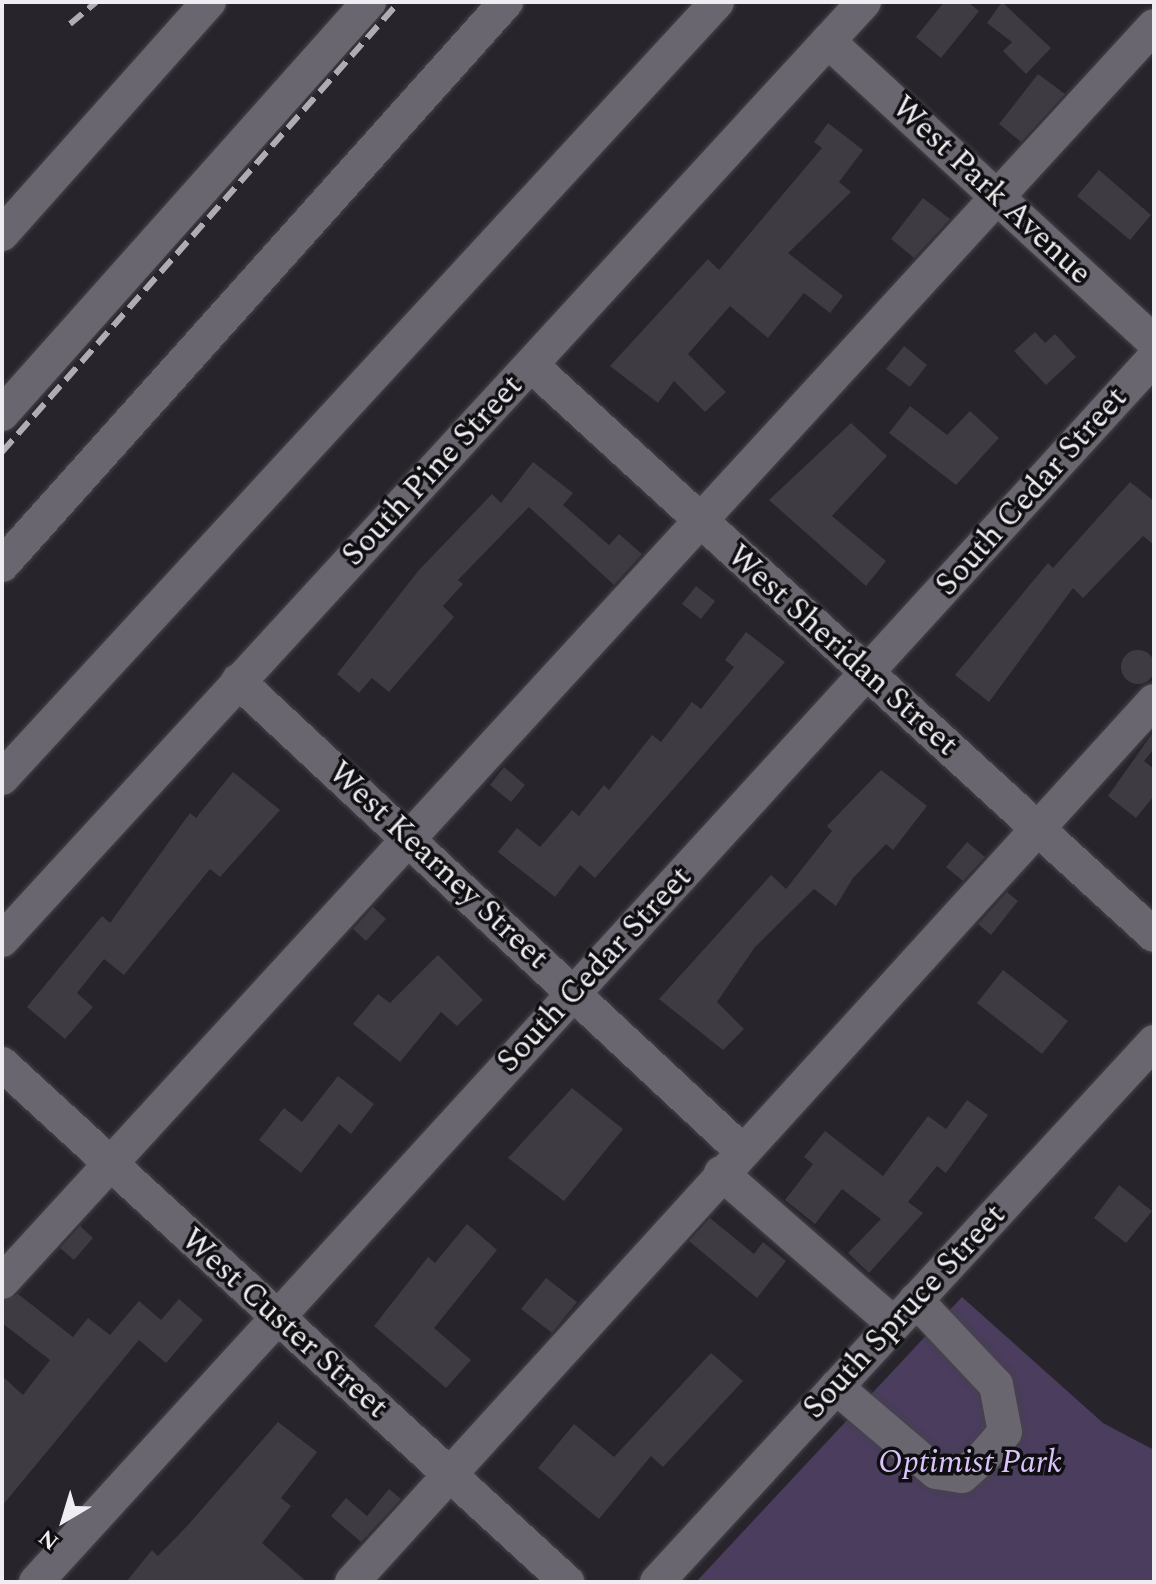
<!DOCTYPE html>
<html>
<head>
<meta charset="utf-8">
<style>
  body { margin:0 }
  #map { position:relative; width:1156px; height:1584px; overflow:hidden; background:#27242b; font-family:Spectral,serif }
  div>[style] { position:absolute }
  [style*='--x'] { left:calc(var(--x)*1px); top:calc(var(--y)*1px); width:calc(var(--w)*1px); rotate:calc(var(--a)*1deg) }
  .green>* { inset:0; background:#4a3d5d }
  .building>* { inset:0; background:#3e3b43 }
  .round { border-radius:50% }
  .roads { filter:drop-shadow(0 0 2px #464349) drop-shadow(0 0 2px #464349) }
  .minor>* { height:34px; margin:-17px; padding:0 17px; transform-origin:17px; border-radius:17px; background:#6a666f }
  .rail>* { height:6px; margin-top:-3px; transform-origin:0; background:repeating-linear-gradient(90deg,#afadb3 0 16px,transparent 0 24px) }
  span { translate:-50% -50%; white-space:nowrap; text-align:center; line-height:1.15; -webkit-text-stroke:7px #0f0e11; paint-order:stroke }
  .street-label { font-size:32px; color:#efedf2 }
  .park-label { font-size:32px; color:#dac4fb; font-style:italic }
  .frame { position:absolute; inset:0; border:4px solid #efedf2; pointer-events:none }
  .north { position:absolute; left:24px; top:1480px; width:80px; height:80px; -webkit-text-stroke:6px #0f0e11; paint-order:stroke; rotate:218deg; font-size:22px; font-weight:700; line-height:32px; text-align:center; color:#efedf2 }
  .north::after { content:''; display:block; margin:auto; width:28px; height:36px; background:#efedf2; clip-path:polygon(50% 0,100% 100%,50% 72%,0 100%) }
</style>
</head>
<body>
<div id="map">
  <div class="green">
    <i style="clip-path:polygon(962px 1297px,1103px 1423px,1154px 1450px,1154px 1582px,696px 1582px)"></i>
  </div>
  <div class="building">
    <i style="clip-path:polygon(944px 2px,968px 2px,979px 11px,941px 58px,916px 37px)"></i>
    <i style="clip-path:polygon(1002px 2px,1051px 48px,1026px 74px,1003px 51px,1012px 42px,987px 23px)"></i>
    <i style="clip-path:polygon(1038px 74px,1065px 94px,1021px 142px,999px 124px)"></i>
    <i style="clip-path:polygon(828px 123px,863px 150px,839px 182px,851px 192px,788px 253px,843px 296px,830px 313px,804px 293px,768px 338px,730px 306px,688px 354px,726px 392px,705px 412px,674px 381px,658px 403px,610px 366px,708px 259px,719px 270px,822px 148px,814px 142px)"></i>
    <i style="clip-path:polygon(1099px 170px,1151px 215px,1130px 240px,1077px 196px)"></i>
    <i style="clip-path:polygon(923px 198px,950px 219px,914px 258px,891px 239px)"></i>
    <i style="clip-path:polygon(1035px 332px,1045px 343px,1055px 334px,1076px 357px,1046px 385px,1014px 351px)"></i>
    <i style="clip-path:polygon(904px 346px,927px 365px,910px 387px,886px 369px)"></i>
    <i style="clip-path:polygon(910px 406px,947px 435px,970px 411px,999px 438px,956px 485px,889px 433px)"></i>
    <i style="clip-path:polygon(851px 423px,887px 456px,832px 516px,886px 561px,866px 586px,769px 500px)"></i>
    <i style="clip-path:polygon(533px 462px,573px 493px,563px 505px,609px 545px,619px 534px,642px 554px,614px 585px,529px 507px,458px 580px,463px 584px,443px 606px,454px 617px,389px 692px,372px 678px,359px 693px,337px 674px,419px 570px,492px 494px,501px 503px)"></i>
    <i style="clip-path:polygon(1130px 482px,1154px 501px,1154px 545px,1143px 536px,1083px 598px,1073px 588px,989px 702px,955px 675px,1048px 563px,1053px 568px)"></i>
    <i style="clip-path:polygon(696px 586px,715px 601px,701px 619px,682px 604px)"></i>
    <i style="clip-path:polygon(746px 632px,785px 662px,595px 878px,580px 865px,555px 897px,498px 852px,517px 828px,540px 847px,572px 810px,579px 816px,604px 785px,609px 790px,652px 735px,661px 742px,692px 702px,701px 709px,734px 667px,725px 660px)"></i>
    <i class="round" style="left:1121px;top:650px;width:34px;height:34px"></i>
    <i style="clip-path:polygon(1154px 731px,1154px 749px,1144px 761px,1154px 769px,1154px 796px,1136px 818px,1108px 796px)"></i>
    <i style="clip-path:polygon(504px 767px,525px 785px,511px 802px,490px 785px)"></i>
    <i style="clip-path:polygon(881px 770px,927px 806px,893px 850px,886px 844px,853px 878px,836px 906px,814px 889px,755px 947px,717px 1002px,744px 1029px,723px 1050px,659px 999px,771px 875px,786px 889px,832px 831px,827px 826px)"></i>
    <i style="clip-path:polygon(233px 772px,280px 810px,220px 877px,210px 869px,124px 975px,104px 959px,77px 993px,93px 1007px,65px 1039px,27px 1007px,102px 916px,110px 923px,190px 813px,196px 818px)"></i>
    <i style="clip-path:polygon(967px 842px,985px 857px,963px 881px,946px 867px)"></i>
    <i style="clip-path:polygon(1007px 892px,1018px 901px,991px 935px,978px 924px)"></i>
    <i style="clip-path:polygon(373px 907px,386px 919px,366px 941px,353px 929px)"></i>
    <i style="clip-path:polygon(438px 955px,483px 1000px,457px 1026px,441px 1012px,400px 1062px,353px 1024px,378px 994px,390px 1003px)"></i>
    <i style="clip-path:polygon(1003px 970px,1068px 1021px,1042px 1054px,977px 1003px)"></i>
    <i style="clip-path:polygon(338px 1076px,374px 1104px,351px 1134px,339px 1124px,301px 1173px,259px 1140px,284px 1108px,302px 1122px)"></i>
    <i style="clip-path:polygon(572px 1088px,623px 1129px,564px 1201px,508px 1158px)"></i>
    <i style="clip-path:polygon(967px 1100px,988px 1115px,946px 1173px,937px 1166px,908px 1202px,923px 1213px,869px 1273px,848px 1253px,881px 1219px,842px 1189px,815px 1224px,785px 1200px,813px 1164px,804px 1157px,825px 1131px,883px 1176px,928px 1116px,946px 1129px)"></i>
    <i style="clip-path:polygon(1119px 1185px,1152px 1211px,1126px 1243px,1094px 1218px)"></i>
    <i style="clip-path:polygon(710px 1218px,754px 1254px,763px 1242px,786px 1261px,757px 1298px,689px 1241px)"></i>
    <i style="clip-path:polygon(467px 1224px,497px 1250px,434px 1328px,471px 1360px,446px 1388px,374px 1326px,428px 1257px,435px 1263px)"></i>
    <i style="clip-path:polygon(80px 1226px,93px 1238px,74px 1260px,60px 1248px)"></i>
    <i style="clip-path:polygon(546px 1278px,577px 1302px,552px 1333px,521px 1309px)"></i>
    <i style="clip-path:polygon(18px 1294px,73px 1337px,88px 1318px,110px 1335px,139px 1301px,161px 1320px,179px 1299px,203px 1320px,166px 1363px,139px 1340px,2px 1506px,2px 1376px,23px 1395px,50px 1360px,2px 1323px,2px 1301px)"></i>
    <i style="clip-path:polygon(711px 1353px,743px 1381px,663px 1467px,651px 1456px,599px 1519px,538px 1468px,574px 1424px,614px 1457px)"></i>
    <i style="clip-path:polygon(278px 1422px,317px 1452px,281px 1498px,291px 1506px,262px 1543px,307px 1582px,126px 1582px,152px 1550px,158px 1556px,188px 1525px)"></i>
    <i style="clip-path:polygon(389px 1489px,401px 1499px,361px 1542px,331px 1516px,346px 1498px,367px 1516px)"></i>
  </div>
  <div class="roads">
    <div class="minor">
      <i style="--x:828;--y:41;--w:444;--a:42.7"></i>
      <i style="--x:2;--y:234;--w:311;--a:-48.3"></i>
      <i style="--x:531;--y:365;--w:844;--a:42.46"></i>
      <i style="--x:2;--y:414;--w:552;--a:-48.31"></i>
      <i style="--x:2;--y:565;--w:756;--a:-48.16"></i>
      <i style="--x:238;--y:681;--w:688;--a:43"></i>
      <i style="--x:2;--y:778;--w:1055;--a:-47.34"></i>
      <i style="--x:2;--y:940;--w:1274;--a:-47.42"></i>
      <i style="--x:2;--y:1064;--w:767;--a:42.52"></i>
      <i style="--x:721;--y:1173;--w:230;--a:41.1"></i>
      <i style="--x:2;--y:1282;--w:1704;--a:-47.47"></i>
      <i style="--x:836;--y:1387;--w:131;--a:40.4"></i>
      <i style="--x:936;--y:1472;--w:26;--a:9"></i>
      <i style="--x:962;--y:1476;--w:31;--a:-42"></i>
      <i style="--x:985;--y:1455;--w:30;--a:-49"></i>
      <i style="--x:1005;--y:1432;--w:48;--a:-100.8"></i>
      <i style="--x:996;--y:1385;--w:117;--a:-133.3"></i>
      <i style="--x:36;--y:1582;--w:1658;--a:-47.59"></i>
      <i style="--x:352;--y:1582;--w:1191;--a:-47.69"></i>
      <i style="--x:657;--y:1582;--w:734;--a:-47.37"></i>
    </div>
  </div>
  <div class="rail">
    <i style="--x:70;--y:24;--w:34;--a:-40"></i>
    <i style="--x:2;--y:452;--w:600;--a:-48.58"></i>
  </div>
  <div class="street-label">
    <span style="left:991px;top:191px;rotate:43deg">West Park Avenue</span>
    <span style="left:433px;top:471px;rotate:-47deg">South Pine Street</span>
    <span style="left:1032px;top:492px;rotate:-48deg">South Cedar Street</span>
    <span style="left:842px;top:651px;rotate:42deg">West Sheridan Street</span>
    <span style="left:438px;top:866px;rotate:43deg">West Kearney Street</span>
    <span style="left:595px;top:970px;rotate:-47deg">South Cedar Street</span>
    <span style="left:905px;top:1312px;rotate:-47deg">South Spruce Street</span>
    <span style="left:284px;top:1324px;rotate:42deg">West Custer Street</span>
  </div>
  <div class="park-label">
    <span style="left:970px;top:1463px">Optimist Park</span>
  </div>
  <div class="frame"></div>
  <div class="north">N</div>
</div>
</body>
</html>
